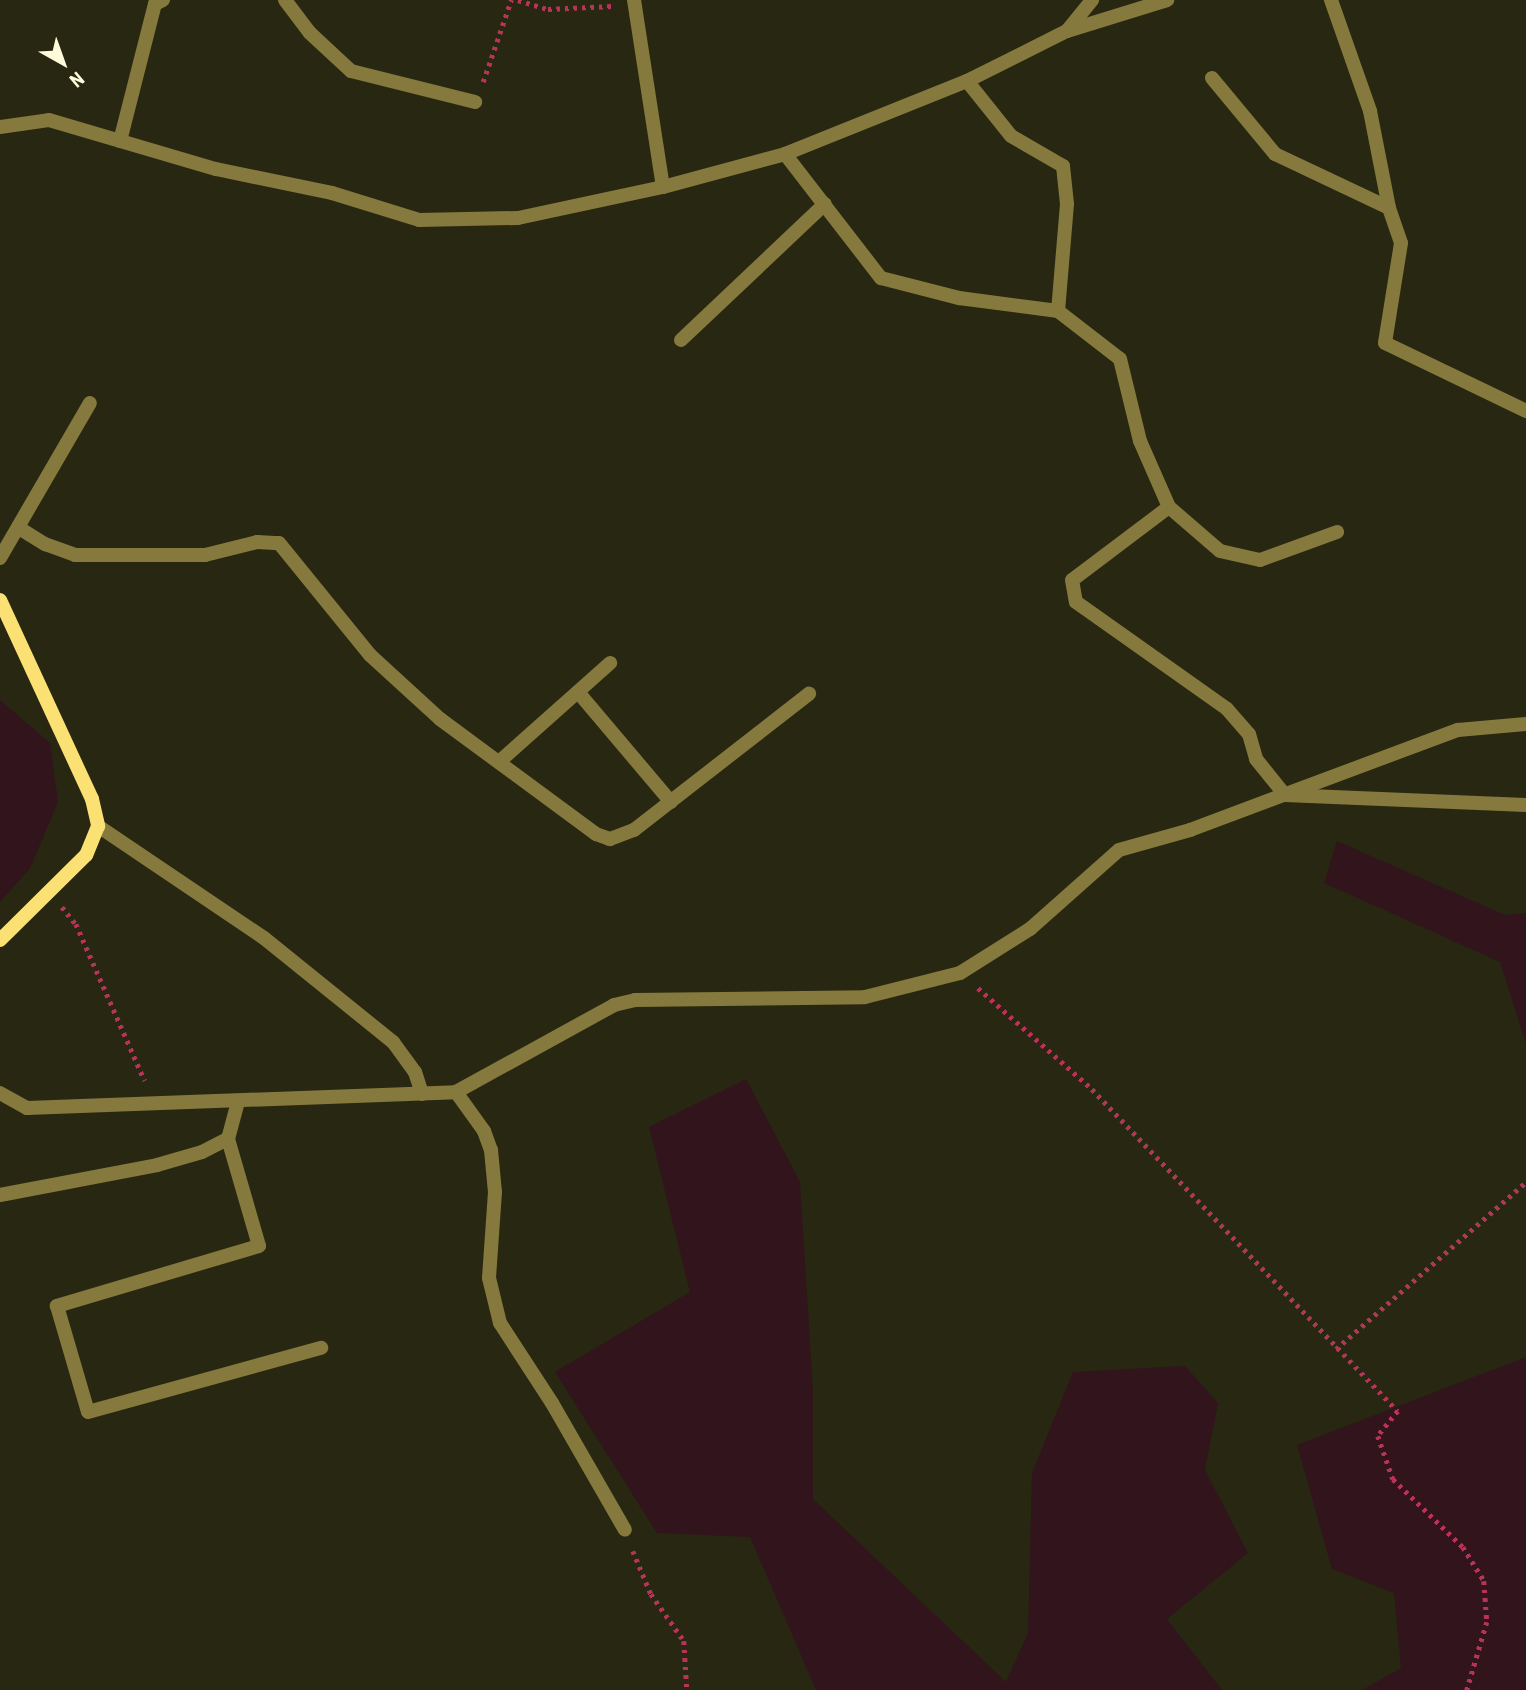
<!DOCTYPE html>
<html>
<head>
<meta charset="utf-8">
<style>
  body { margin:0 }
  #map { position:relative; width:1526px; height:1690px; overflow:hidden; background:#282711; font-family:"Roboto Condensed",sans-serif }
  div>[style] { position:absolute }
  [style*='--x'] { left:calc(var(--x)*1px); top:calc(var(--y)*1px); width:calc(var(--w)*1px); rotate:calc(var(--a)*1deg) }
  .green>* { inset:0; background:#32141c }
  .path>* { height:4.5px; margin-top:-2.25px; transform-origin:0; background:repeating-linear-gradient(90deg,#b73459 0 3.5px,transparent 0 8.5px) }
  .lane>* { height:14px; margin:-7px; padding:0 7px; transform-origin:7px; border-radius:7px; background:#86793e }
  .street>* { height:14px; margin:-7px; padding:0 7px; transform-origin:7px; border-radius:7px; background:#86793e }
  .secondary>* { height:14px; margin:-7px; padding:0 7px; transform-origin:7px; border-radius:7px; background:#fbe174 }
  span { translate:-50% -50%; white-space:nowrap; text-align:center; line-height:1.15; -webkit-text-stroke:6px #282711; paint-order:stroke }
  .north { position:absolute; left:28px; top:28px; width:70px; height:70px; -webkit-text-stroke:5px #282711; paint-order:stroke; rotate:140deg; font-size:19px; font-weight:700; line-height:28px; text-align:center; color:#fefada }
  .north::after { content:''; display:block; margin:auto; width:24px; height:32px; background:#fefada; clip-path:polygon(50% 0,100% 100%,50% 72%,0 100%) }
</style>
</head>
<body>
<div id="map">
  <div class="green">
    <i style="clip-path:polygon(0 700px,50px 743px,58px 802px,30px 868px,0 902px)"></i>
    <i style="clip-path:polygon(1337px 841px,1505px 915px,1526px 913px,1526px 1044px,1500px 962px,1324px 883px)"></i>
    <i style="clip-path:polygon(746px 1079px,800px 1182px,813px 1392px,813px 1499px,1006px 1682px,1028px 1633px,1032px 1473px,1073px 1372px,1185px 1366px,1218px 1403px,1205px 1470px,1248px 1553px,1167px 1619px,1222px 1690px,816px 1690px,750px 1537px,657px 1533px,555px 1372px,690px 1292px,649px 1127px)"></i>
    <i style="clip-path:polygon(1526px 1357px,1526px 1690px,1362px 1690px,1401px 1668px,1394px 1593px,1332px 1569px,1297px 1445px)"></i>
  </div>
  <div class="path">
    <i style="--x:518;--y:0;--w:31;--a:17"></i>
    <i style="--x:548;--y:9;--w:64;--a:-2.7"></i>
    <i style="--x:483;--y:82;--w:87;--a:-71.1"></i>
    <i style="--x:62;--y:907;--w:22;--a:51"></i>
    <i style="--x:76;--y:924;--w:171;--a:66.3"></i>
    <i style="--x:978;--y:988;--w:152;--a:41.5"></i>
    <i style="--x:1092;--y:1089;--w:444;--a:46.5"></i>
    <i style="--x:1398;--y:1411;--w:32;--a:129"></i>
    <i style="--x:1378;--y:1436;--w:46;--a:70.8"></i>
    <i style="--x:1393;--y:1479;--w:98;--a:44.2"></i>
    <i style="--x:1463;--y:1547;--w:40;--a:58"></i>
    <i style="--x:1484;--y:1581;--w:41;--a:85.8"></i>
    <i style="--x:1487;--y:1622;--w:71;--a:106.4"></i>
    <i style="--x:1336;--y:1349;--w:253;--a:-41.3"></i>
    <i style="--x:633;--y:1551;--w:47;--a:67.3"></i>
    <i style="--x:651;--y:1594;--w:57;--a:54.9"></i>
    <i style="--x:684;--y:1641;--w:49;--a:86.5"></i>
  </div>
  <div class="lane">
    <i style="--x:285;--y:0;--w:41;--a:52.9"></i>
    <i style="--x:310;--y:33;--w:56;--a:42.8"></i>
    <i style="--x:351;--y:71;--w:128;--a:14"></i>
    <i style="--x:120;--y:141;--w:141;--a:-75.7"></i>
    <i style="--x:155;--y:4;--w:9;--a:-27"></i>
    <i style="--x:681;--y:340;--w:198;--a:-43.4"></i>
    <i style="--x:19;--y:528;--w:31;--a:32"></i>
    <i style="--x:45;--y:544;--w:32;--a:20"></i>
    <i style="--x:75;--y:555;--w:130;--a:0"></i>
    <i style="--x:205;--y:555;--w:54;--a:-14"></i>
    <i style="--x:257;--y:542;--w:22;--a:3"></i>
    <i style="--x:279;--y:543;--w:144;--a:50.9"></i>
    <i style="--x:370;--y:655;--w:95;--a:42.4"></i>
    <i style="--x:440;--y:719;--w:194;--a:36.4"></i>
    <i style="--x:596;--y:834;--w:15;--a:20"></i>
    <i style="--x:610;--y:839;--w:26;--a:-21"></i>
    <i style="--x:634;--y:830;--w:222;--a:-37.9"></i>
    <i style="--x:0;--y:558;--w:179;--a:-59.9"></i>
    <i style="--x:578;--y:692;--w:144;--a:49.8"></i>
    <i style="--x:499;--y:762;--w:149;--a:-41.7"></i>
    <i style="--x:1285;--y:795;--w:241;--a:2.4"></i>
    <i style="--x:456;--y:1092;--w:48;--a:54.3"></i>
    <i style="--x:484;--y:1131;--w:20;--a:70"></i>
    <i style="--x:491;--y:1150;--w:42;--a:84.6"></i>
    <i style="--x:495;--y:1192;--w:86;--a:94"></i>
    <i style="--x:489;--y:1278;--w:46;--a:76.3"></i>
    <i style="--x:500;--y:1323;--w:95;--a:57"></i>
    <i style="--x:552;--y:1403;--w:146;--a:60.1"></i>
  </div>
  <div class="street">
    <i style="--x:634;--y:0;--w:189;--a:81.2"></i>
    <i style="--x:1331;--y:0;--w:118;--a:70.6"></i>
    <i style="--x:1370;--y:111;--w:99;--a:78.9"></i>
    <i style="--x:1389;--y:208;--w:37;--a:71"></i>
    <i style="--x:1401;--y:243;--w:101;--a:99.1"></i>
    <i style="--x:1385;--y:343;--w:157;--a:25.7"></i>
    <i style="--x:1067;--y:31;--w:40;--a:-51"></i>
    <i style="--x:1212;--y:78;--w:99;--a:50.3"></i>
    <i style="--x:1275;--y:154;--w:126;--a:25.3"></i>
    <i style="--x:967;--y:81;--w:70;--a:51.3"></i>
    <i style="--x:1011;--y:136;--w:60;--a:30"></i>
    <i style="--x:1063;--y:166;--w:38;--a:84"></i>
    <i style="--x:1067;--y:204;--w:107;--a:94.8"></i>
    <i style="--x:1058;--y:311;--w:78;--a:37.7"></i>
    <i style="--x:1120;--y:359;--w:84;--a:76.3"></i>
    <i style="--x:1140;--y:441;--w:72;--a:66.3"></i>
    <i style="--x:1169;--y:507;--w:67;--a:40.8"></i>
    <i style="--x:1220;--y:551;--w:41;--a:12.7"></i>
    <i style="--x:1260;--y:560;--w:82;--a:-20"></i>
    <i style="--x:0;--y:127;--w:49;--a:-8.1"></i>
    <i style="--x:49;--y:120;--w:174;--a:16.4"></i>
    <i style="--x:216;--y:169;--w:118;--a:11.7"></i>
    <i style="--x:332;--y:193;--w:91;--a:17.2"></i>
    <i style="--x:419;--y:220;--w:99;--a:-1.2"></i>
    <i style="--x:518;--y:218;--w:148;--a:-12.1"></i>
    <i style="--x:663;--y:187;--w:126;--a:-15.1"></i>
    <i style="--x:785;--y:154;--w:196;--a:-21.9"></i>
    <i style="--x:967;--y:81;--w:112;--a:-26.6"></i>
    <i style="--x:1067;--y:31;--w:105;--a:-17.2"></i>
    <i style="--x:785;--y:154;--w:157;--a:52.3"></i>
    <i style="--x:881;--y:278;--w:81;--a:14.4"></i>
    <i style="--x:959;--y:298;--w:100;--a:7.5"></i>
    <i style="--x:1169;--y:507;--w:121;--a:143"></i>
    <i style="--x:1072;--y:580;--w:22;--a:80"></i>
    <i style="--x:1076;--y:602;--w:185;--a:35.3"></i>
    <i style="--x:1227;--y:709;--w:33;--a:49"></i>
    <i style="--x:1249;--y:734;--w:26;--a:74"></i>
    <i style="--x:1256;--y:759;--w:46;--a:51.1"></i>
    <i style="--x:98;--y:826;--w:200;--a:34"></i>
    <i style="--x:264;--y:938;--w:166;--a:38.9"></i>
    <i style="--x:393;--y:1042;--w:37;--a:54"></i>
    <i style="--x:415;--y:1072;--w:23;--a:72"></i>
    <i style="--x:0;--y:1093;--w:31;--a:29"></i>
    <i style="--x:27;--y:1108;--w:429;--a:-2.1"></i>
    <i style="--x:456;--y:1092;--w:180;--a:-28.8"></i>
    <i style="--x:614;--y:1005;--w:22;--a:-13"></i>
    <i style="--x:635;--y:1000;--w:230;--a:-0.7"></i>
    <i style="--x:865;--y:997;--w:98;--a:-14.2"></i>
    <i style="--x:960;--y:973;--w:83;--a:-32.2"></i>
    <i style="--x:1030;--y:929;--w:119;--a:-41.6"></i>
    <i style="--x:1119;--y:850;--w:74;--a:-15.7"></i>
    <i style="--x:1190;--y:830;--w:286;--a:-20.5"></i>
    <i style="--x:1458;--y:730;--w:68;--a:-5"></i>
    <i style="--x:228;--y:1139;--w:111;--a:73.8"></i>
    <i style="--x:259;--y:1246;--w:211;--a:163.5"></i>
    <i style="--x:57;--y:1306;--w:110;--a:73.7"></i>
    <i style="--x:88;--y:1412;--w:242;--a:-15.4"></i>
    <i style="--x:0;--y:1195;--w:160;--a:-10.8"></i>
    <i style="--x:157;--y:1165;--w:47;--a:-16.1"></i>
    <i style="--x:202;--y:1152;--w:29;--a:-27"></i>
    <i style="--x:228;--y:1139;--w:38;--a:-75"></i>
  </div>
  <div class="secondary">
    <i style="--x:0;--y:600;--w:219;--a:65.2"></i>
    <i style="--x:92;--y:799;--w:28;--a:77"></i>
    <i style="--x:98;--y:826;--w:31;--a:112"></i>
    <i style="--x:86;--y:855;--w:121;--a:135.3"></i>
  </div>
  <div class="north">N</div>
</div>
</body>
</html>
